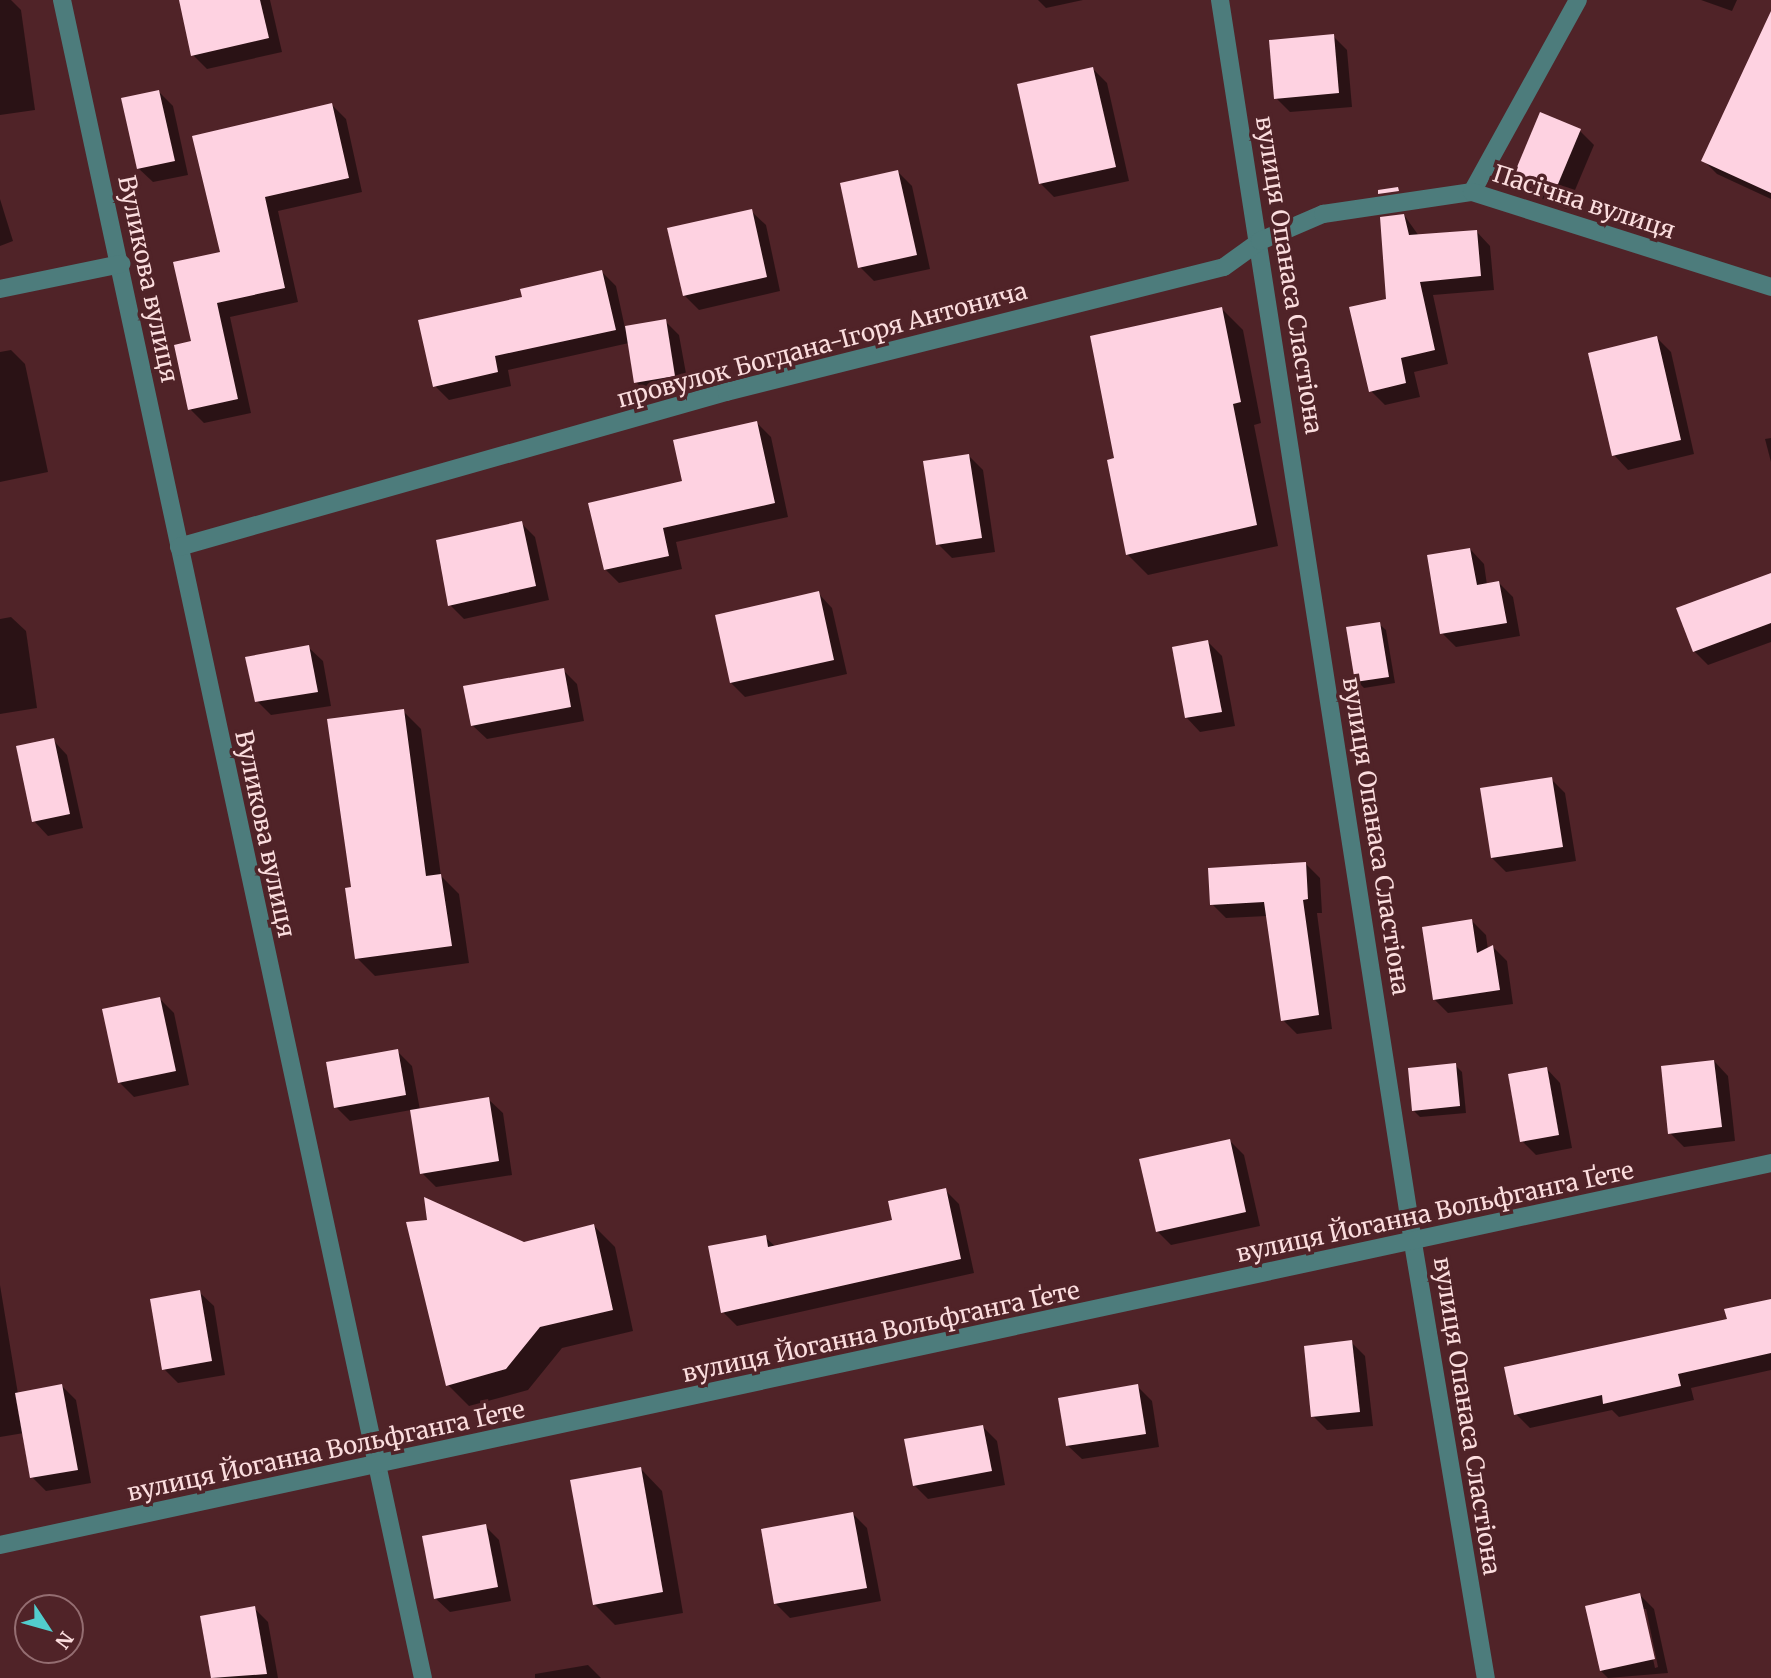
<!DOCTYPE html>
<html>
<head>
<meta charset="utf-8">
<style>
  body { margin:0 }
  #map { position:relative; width:1771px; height:1678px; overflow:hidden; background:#502328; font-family:Merriweather,serif }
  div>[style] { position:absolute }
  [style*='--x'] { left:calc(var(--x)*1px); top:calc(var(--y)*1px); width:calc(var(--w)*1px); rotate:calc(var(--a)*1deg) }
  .shadow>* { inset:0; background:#0007 }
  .building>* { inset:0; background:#fed2e1 }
  .minor>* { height:18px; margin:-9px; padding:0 9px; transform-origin:9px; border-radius:9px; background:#4d7c7c }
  span { translate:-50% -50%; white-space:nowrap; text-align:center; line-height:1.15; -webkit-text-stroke:7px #502328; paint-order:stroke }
  .street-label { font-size:24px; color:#fbddde }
  .north { position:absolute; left:14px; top:1594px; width:70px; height:70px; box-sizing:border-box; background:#502328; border:2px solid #946d71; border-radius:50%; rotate:126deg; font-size:19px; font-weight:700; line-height:28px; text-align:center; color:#fbddde }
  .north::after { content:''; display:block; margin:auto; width:24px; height:32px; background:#52cdcd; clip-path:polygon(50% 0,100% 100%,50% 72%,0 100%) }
</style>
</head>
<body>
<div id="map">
  <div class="shadow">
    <i style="clip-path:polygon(0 0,11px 0,21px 10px,35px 110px,0 115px)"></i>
    <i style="clip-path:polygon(181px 0,270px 0,282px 52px,207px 69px,193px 55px)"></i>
    <i style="clip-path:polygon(1038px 0,1083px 0,1046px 8px)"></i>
    <i style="clip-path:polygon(1701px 0,1737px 0,1732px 11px)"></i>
    <i style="clip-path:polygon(1333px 36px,1347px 50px,1352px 107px,1290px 112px,1276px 98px)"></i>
    <i style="clip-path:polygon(1093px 69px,1107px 83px,1129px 181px,1054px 197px,1040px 183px)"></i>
    <i style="clip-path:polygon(1771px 69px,1771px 199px,1717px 174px,1703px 160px)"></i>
    <i style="clip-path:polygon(159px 92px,173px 106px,188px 175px,153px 182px,138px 168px)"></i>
    <i style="clip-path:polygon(332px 105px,346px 119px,362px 192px,278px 211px,298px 302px,230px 317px,251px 413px,204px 423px,190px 409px,222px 253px)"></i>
    <i style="clip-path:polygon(1580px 131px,1594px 145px,1567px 209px,1533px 195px,1519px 180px)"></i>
    <i style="clip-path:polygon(898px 172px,912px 186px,930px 269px,874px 281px,860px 267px)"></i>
    <i style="clip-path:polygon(0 199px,13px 241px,0 246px)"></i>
    <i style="clip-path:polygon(751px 211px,766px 225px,780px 291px,699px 310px,685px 296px)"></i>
    <i style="clip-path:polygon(1404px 215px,1419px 236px,1476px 231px,1490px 246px,1494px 290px,1433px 295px,1448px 364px,1414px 372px,1420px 397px,1385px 405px,1371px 391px)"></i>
    <i style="clip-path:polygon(602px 272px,616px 286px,625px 328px,665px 321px,679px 335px,689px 390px,650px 396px,636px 382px,629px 343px,508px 370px,511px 386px,449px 400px,435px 386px,524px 298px)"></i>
    <i style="clip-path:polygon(1222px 309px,1243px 330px,1261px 423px,1254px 425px,1278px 546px,1148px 575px,1127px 554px,1116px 459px)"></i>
    <i style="clip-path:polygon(1657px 338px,1671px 352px,1694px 454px,1628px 470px,1614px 455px)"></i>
    <i style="clip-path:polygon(11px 350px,25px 364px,48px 472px,0 482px,0 352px)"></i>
    <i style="clip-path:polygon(757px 423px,771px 437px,788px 517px,676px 542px,682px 569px,619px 583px,605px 569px,685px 483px)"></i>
    <i style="clip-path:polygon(1771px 438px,1771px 462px,1765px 439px)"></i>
    <i style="clip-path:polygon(969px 456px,983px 470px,995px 552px,952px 558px,938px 544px)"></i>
    <i style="clip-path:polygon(521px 523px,535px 537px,549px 600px,464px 619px,450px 605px)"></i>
    <i style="clip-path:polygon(1470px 549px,1484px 564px,1487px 585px,1499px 583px,1513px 597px,1520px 636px,1456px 647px,1442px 633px)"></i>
    <i style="clip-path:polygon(1771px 587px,1771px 642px,1708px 665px,1694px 651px)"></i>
    <i style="clip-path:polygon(818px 593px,832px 608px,847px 674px,745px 697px,731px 683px)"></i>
    <i style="clip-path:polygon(11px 617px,26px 631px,37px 708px,0 714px,0 619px)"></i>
    <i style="clip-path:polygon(1379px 624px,1386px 630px,1395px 683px,1364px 688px,1357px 681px)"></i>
    <i style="clip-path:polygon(1208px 642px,1222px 656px,1235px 726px,1200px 732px,1186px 717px)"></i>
    <i style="clip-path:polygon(308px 647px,323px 661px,331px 706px,271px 715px,257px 701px)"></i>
    <i style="clip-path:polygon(563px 670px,577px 684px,584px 721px,487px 739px,472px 725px)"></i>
    <i style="clip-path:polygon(403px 711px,421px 729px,441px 876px,459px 894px,469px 963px,375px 976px,357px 958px,353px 888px)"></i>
    <i style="clip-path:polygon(53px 740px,67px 755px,83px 828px,48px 836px,34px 821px)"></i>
    <i style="clip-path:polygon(1551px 779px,1565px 793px,1576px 861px,1506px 872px,1492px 858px)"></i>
    <i style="clip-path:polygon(1306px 864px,1320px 878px,1322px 913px,1317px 913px,1332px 1029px,1297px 1034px,1283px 1020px,1267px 916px,1226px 918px,1212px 904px)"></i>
    <i style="clip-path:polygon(1472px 921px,1486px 935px,1488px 950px,1493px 947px,1507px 961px,1513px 1004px,1448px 1013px,1434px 999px)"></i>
    <i style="clip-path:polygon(160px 999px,174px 1013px,189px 1085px,134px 1097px,120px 1083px)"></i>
    <i style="clip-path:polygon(397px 1051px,412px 1066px,420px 1110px,488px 1099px,503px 1113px,512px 1175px,436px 1187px,422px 1173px,411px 1110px,350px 1121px,336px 1107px)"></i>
    <i style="clip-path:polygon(1714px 1061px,1728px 1076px,1735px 1141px,1684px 1147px,1670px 1133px)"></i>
    <i style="clip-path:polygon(1455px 1065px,1462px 1072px,1466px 1113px,1420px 1117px,1414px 1111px)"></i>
    <i style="clip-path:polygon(1546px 1068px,1560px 1083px,1572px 1148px,1536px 1155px,1522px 1141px)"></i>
    <i style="clip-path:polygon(1230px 1141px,1244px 1155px,1260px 1226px,1171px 1245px,1157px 1231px)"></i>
    <i style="clip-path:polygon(945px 1190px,959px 1204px,974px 1273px,737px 1326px,723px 1312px,765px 1237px,776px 1247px,894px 1222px)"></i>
    <i style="clip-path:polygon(594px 1226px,615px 1247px,633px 1331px,562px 1348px,528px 1390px,469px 1406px,448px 1385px,523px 1244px)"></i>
    <i style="clip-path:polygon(0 1285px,18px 1394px,62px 1386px,76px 1400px,91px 1483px,46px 1491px,32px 1477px,24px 1433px,0 1437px)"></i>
    <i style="clip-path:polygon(199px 1292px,214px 1306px,225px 1375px,178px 1383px,164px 1369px)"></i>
    <i style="clip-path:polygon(1771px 1301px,1771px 1370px,1691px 1388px,1694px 1400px,1619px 1417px,1612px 1410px,1530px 1428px,1516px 1414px)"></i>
    <i style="clip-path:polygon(1351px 1342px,1365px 1356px,1373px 1426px,1327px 1430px,1313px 1416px)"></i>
    <i style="clip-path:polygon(1137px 1386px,1152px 1401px,1159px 1447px,1082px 1459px,1067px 1445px)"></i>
    <i style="clip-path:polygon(983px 1427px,997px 1441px,1005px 1485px,928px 1499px,914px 1485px)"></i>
    <i style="clip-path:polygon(641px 1469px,662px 1491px,683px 1613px,615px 1625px,594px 1604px)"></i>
    <i style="clip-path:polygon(853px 1514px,867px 1528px,881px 1601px,790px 1618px,776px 1604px)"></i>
    <i style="clip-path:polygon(485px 1526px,499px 1540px,511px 1601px,450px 1612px,435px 1598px)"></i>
    <i style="clip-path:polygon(evenodd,1640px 1595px,1654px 1609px,1668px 1673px,1608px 1678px,1601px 1671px,1640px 1595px,1642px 1609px,1646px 1609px,1658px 1667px,1655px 1668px,1642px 1609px)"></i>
    <i style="clip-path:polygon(254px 1608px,268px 1622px,278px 1678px,212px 1678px,202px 1618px)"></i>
    <i style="clip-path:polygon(588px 1665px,601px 1678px,535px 1678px,535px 1674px)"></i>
  </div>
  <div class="building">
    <i style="clip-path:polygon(179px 0,260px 0,269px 38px,191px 56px)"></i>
    <i style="clip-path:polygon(1771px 11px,1771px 193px,1701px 161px)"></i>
    <i style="clip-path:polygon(1334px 34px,1339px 93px,1274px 99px,1269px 40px)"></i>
    <i style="clip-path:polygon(1093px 67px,1116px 167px,1039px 184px,1017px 84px)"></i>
    <i style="clip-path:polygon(159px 90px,175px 161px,137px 169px,121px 98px)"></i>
    <i style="clip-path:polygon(332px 103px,349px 178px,265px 197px,285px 288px,217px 303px,238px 399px,188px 410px,174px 345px,191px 341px,173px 262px,220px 252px,192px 136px)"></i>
    <i style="clip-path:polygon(1540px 112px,1581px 129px,1553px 196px,1512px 179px)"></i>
    <i style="clip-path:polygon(898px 170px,917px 255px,858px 268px,840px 183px)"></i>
    <i style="clip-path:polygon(1398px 187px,1399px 191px,1378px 194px,1378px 190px)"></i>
    <i style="clip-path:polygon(752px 209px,767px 277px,683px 296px,667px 228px)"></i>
    <i style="clip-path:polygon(1404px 214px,1409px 235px,1477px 230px,1481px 276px,1420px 282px,1435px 350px,1401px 358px,1406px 383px,1369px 392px,1349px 307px,1386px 299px,1380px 217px)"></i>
    <i style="clip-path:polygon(602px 270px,616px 330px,495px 356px,498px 372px,433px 387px,418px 320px,522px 297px,520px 289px)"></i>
    <i style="clip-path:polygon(1222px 307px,1241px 402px,1233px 404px,1257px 525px,1126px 555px,1107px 460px,1114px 458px,1090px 336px)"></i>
    <i style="clip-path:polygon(666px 319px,675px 376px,634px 383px,625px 326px)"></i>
    <i style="clip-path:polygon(1657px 336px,1681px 440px,1612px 456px,1588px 353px)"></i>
    <i style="clip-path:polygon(757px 421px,775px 503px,663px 528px,669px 556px,604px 570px,588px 503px,682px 481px,673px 440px)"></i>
    <i style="clip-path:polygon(969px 454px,982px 538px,936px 545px,923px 461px)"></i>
    <i style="clip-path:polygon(522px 521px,536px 586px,448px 606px,436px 540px)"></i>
    <i style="clip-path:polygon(1470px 548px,1477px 585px,1499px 581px,1507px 623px,1440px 634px,1427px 555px)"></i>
    <i style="clip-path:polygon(1771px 573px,1771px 623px,1693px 652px,1676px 608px)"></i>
    <i style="clip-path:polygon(819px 591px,834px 660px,730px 683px,715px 615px)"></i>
    <i style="clip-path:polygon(1380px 622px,1389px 677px,1355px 682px,1346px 627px)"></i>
    <i style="clip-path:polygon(1208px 640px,1222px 712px,1185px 718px,1172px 647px)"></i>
    <i style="clip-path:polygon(309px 645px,318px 692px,255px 702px,245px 657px)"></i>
    <i style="clip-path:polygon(564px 668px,571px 707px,471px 726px,463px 686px)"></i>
    <i style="clip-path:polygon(404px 709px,426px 876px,441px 874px,452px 946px,355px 959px,345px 888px,351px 887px,327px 719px)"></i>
    <i style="clip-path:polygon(54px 738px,70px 814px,32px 822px,16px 746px)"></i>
    <i style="clip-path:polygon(1552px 777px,1563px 847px,1491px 858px,1480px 788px)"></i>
    <i style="clip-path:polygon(1306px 862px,1308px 899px,1303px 900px,1319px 1015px,1281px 1021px,1264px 902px,1210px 905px,1208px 868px)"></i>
    <i style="clip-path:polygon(1472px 919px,1477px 953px,1493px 945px,1500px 990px,1433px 1000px,1422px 927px)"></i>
    <i style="clip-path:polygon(160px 997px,176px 1071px,118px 1083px,102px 1009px)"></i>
    <i style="clip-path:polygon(398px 1049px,406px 1095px,334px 1108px,326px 1062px)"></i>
    <i style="clip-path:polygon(1714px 1060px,1722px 1127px,1668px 1134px,1661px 1066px)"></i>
    <i style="clip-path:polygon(1456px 1063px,1460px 1106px,1412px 1111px,1408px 1068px)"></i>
    <i style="clip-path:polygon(1547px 1067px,1559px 1135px,1520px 1142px,1508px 1074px)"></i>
    <i style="clip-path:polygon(489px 1097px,499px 1161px,420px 1174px,410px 1110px)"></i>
    <i style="clip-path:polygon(1230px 1139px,1246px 1212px,1156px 1232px,1139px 1159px)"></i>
    <i style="clip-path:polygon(946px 1188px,961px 1259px,721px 1313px,708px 1246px,766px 1235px,768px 1247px,892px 1220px,888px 1201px)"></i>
    <i style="clip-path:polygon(424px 1197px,524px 1242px,594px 1224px,613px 1310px,540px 1327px,506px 1369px,446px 1386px,406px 1222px,427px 1220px)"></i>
    <i style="clip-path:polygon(200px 1290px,212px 1361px,162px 1370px,150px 1299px)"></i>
    <i style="clip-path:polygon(1771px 1299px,1771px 1353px,1678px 1374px,1681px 1386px,1603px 1404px,1602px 1395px,1514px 1415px,1504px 1367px,1727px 1319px,1724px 1309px)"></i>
    <i style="clip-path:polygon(1352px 1340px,1360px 1412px,1311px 1417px,1304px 1346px)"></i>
    <i style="clip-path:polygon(62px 1384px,78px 1470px,30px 1478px,15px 1393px)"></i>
    <i style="clip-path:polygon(1138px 1384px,1146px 1434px,1066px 1446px,1058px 1398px)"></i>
    <i style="clip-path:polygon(983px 1425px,992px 1471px,913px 1486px,904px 1439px)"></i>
    <i style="clip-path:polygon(641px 1467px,663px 1592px,593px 1605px,570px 1480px)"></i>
    <i style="clip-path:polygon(853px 1512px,867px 1588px,774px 1604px,761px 1529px)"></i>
    <i style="clip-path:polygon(486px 1524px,498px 1587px,434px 1599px,422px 1536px)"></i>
    <i style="clip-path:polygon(1640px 1593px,1655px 1659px,1600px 1671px,1585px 1606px)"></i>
    <i style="clip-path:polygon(255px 1606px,267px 1674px,211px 1678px,200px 1616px)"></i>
  </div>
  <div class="minor">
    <i style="--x:62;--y:0;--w:1716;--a:77.86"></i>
    <i style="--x:1220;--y:0;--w:1258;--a:81.17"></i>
    <i style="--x:1413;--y:1243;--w:441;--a:80.5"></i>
    <i style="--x:1472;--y:192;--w:219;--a:-61.1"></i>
    <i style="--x:0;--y:289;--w:124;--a:-11.7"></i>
    <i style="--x:179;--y:547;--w:569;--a:-15.82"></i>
    <i style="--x:726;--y:392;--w:513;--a:-14.09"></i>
    <i style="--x:1224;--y:267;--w:44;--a:-35.8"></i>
    <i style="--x:1260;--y:241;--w:69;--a:-23.2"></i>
    <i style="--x:1323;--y:214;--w:151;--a:-8.4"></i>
    <i style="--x:1472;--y:192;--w:314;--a:17.6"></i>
    <i style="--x:0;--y:1545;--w:1812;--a:-12.17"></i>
  </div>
  <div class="street-label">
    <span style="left:1584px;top:202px;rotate:18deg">Пасічна вулиця</span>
    <span style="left:1289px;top:275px;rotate:81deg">вулиця Опанаса Сластіона</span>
    <span style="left:148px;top:279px;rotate:78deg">Вуликова вулиця</span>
    <span style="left:822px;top:345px;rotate:-15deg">провулок Богдана-Ігоря Антонича</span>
    <span style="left:265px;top:834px;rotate:78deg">Вуликова вулиця</span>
    <span style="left:1376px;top:836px;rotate:81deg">вулиця Опанаса Сластіона</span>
    <span style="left:1435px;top:1212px;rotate:-12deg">вулиця Йоганна Вольфганга Ґете</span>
    <span style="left:881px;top:1332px;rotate:-12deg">вулиця Йоганна Вольфганга Ґете</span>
    <span style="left:1467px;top:1416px;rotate:81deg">вулиця Опанаса Сластіона</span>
    <span style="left:326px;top:1451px;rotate:-12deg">вулиця Йоганна Вольфганга Ґете</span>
  </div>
  <div class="north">N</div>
</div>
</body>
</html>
